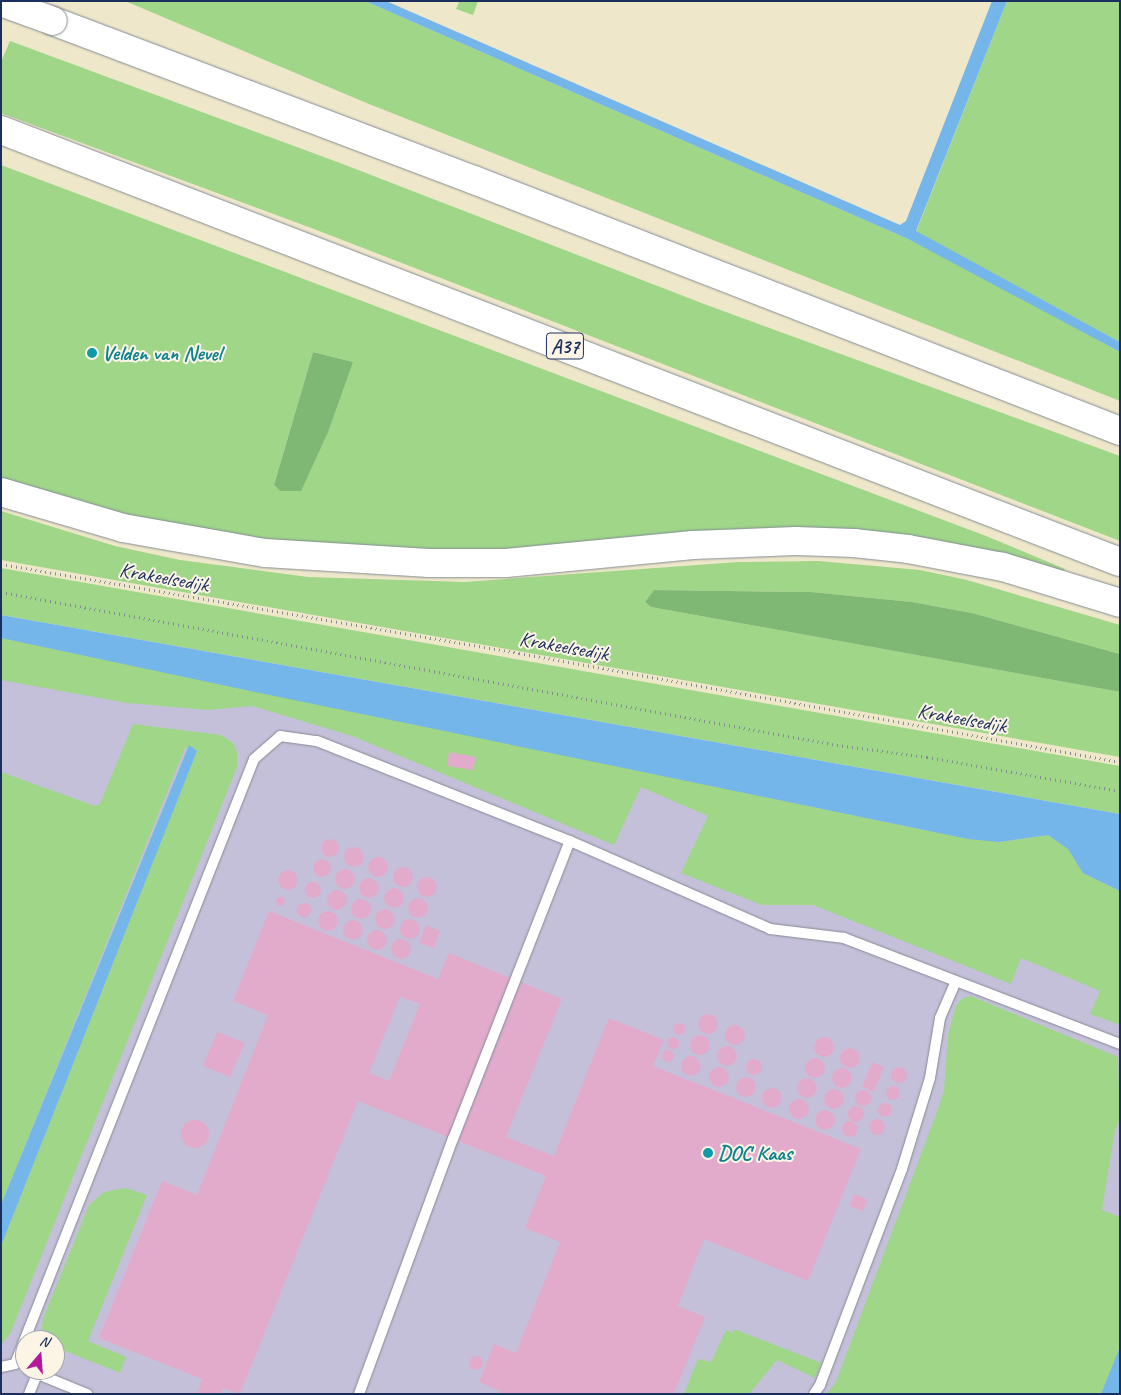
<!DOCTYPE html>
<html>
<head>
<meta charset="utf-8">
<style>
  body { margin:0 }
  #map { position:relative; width:1121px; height:1395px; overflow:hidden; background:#eee7ca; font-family:Caveat,sans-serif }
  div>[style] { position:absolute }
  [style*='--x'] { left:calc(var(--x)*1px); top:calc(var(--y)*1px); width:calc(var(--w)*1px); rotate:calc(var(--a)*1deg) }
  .industrial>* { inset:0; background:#c5c0da }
  .green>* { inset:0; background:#9fd688 }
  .forest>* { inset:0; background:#7fb774 }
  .water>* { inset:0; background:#74b6e9 }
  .building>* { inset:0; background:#e2abcb }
  .round { border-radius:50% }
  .path>* { height:3px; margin-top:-1.5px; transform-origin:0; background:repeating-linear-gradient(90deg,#848b94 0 1px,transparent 0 5px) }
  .roads { filter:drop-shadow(0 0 1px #848b94) drop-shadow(0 0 1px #848b94) }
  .service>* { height:10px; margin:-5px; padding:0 5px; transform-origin:5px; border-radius:5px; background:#fff }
  .motorway>* { height:28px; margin:-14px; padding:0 14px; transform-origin:14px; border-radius:14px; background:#fff }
  .bridges { filter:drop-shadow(0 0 1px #848b94) drop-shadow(0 0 1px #848b94) }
  .motorway-bridge>* { height:28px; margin:-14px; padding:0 14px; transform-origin:14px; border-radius:14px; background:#fff }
  .dots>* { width:14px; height:14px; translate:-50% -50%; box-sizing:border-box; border:2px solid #fcf5e5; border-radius:50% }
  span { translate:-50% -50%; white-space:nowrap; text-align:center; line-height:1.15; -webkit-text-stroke:4px #fcf5e5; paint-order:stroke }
  .shield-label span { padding:1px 4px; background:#fcf5e5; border:1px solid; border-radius:4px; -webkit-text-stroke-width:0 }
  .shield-label { font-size:20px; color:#1b2f5e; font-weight:700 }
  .culture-label { font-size:21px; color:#0d838f; font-weight:700 }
  .left { translate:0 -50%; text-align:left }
  .street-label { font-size:21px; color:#1b2f5e }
  .frame { position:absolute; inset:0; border:2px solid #1b2f5e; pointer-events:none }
  .north { position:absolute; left:15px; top:1330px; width:50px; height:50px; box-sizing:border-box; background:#fcf5e5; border:1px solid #a2a6af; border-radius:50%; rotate:18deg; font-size:14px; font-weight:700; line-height:20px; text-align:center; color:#1b2f5e }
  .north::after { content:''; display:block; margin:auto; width:18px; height:22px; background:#b5179e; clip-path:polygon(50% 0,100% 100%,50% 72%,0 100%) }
</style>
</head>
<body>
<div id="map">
  <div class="industrial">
    <i style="clip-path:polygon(evenodd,1px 631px,1120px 848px,1120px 1394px,1px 1394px,1px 631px,25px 1340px,55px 1340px,55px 1370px,25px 1370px,25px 1340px)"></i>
  </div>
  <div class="green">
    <i style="clip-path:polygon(125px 1px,365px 1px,908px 239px,969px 270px,1120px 352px,1120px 401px,369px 104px)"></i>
    <i style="clip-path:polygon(478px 1px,473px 15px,456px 9px,459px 2px)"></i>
    <i style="clip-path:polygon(1007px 1px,1120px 1px,1120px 342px,916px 232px)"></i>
    <i style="clip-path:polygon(10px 41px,340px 163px,704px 304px,1120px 456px,1120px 541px,314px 229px,1px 113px,1px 62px)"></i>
    <i style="clip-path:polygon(evenodd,1px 165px,986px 536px,1065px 569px,1063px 573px,995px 555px,502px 552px,293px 545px,124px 518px,1px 480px,1px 165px,313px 352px,353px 362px,280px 491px,274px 485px,313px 352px)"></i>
    <i style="clip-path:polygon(1px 511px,115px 546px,180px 560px,308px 577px,465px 582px,738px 562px,818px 561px,920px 570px,967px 580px,1120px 625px,1120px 654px,972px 613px,912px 602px,811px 592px,654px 590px,645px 602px,651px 607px,1120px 692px,1120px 757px,1px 560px)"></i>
    <i style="clip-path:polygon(1px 568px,1120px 766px,1120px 814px,1px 615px)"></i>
    <i style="clip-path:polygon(1px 638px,929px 831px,999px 842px,1048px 835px,1068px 849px,1083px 873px,1120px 891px,1120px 1025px,1090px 1014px,1100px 991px,1021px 958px,1011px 984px,813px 905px,762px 905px,681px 873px,708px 816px,641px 787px,614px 845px,352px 736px,252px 706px,208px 710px,127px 703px,1px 680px)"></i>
    <i style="clip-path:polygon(133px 724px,221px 735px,233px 743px,237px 752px,237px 767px,11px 1332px,1px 1345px,1px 1246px,197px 751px,185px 748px,1px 1205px,1px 772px,95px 806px,100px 804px)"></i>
    <i style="clip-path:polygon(971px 996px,1118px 1057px,1120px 1118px,1115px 1130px,1102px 1210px,1120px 1217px,1120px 1347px,1101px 1394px,827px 1394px,836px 1382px,938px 1109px,944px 1090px,948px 1035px,956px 1005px,963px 998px)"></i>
    <i style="clip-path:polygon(125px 1188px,147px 1195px,88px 1341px,126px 1357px,120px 1373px,55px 1347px,55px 1340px,45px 1340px,41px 1332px,43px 1319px,89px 1205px,104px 1192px)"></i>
    <i style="clip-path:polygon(734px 1329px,821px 1363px,815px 1378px,777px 1360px,749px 1394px,684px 1394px,698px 1359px,711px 1362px,726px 1330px,733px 1333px)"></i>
  </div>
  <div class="forest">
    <i style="clip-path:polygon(313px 352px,353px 362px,328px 432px,301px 491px,280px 491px,274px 485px)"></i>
    <i style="clip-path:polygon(654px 590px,811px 592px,912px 602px,972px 613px,1120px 654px,1120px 692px,651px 607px,645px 602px)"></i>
  </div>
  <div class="water">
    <i style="clip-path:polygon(365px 1px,386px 1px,900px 225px,906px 221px,992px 1px,1007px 1px,916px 231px,1120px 342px,1120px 352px,908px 239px)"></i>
    <i style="clip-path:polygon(1px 615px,1120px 814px,1120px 891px,1083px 873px,1068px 849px,1048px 835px,999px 842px,968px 839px,255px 692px,1px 638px)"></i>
    <i style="clip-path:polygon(189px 745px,197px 751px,1px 1246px,1px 1205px)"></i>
    <i style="clip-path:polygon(1120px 1347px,1120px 1394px,1101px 1394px)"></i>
  </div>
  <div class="building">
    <i style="clip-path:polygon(449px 752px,476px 757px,473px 770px,447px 766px)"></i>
    <i class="round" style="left:321px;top:839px;width:18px;height:18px"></i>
    <i class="round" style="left:344px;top:847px;width:20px;height:20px"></i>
    <i class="round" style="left:368px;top:857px;width:20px;height:20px"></i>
    <i class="round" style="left:313px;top:859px;width:18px;height:18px"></i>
    <i class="round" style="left:393px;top:867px;width:20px;height:20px"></i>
    <i class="round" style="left:335px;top:869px;width:20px;height:20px"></i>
    <i class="round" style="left:278px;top:870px;width:20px;height:20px"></i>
    <i class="round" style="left:417px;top:877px;width:20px;height:20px"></i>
    <i class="round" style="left:359px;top:878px;width:20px;height:20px"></i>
    <i class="round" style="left:305px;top:882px;width:16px;height:16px"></i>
    <i class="round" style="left:384px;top:888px;width:20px;height:20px"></i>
    <i class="round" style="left:327px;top:890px;width:20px;height:20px"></i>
    <i class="round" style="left:275.5px;top:896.5px;width:9px;height:9px"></i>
    <i class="round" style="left:408px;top:898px;width:20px;height:20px"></i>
    <i class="round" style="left:351px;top:899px;width:20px;height:20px"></i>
    <i class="round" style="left:297px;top:903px;width:14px;height:14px"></i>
    <i class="round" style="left:375px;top:909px;width:20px;height:20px"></i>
    <i class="round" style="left:318px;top:911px;width:20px;height:20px"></i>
    <i style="clip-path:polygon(evenodd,269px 911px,438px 979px,449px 953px,562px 999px,506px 1137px,554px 1156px,609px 1018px,664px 1040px,653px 1066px,861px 1149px,808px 1281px,704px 1239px,678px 1306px,705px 1317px,674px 1394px,499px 1394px,500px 1391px,479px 1382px,494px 1344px,516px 1353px,560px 1242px,525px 1228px,546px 1176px,358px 1101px,240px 1394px,223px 1388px,221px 1394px,197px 1394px,202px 1379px,99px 1338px,162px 1181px,197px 1195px,268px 1015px,233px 1001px,269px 911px,400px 997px,420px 1004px,389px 1081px,369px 1073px,400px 997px)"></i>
    <i class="round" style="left:400px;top:919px;width:20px;height:20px"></i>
    <i class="round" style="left:343px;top:920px;width:20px;height:20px"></i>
    <i style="clip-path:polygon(426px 925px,440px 931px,434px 948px,419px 943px)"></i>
    <i class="round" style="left:367px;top:930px;width:20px;height:20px"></i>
    <i class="round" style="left:391px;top:939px;width:20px;height:20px"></i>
    <i class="round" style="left:698px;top:1014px;width:20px;height:20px"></i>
    <i class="round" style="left:673px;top:1023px;width:12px;height:12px"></i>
    <i class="round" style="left:725px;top:1025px;width:20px;height:20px"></i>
    <i style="clip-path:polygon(217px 1032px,245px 1043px,230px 1077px,203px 1066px)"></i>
    <i class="round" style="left:690px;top:1035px;width:20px;height:20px"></i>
    <i class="round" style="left:814px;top:1037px;width:20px;height:20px"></i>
    <i class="round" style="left:667px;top:1037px;width:12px;height:12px"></i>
    <i class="round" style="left:717px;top:1046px;width:20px;height:20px"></i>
    <i class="round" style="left:840px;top:1048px;width:20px;height:20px"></i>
    <i class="round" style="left:662px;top:1050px;width:12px;height:12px"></i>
    <i class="round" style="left:681px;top:1056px;width:20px;height:20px"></i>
    <i class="round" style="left:805px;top:1058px;width:20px;height:20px"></i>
    <i class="round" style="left:746px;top:1059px;width:16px;height:16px"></i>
    <i style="clip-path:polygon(872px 1062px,884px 1067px,874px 1092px,862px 1087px)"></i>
    <i class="round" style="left:709px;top:1067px;width:20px;height:20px"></i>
    <i class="round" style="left:891px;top:1067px;width:16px;height:16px"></i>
    <i class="round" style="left:832px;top:1068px;width:20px;height:20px"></i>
    <i class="round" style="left:736px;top:1077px;width:20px;height:20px"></i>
    <i class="round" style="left:797px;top:1078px;width:20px;height:20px"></i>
    <i class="round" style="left:886px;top:1086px;width:14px;height:14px"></i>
    <i class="round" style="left:762px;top:1088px;width:20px;height:20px"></i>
    <i class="round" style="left:824px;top:1089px;width:20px;height:20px"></i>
    <i class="round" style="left:855px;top:1090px;width:16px;height:16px"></i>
    <i class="round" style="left:789px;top:1099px;width:20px;height:20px"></i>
    <i class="round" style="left:878px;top:1103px;width:14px;height:14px"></i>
    <i class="round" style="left:848px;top:1106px;width:16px;height:16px"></i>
    <i class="round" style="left:815px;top:1110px;width:20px;height:20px"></i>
    <i class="round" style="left:869px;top:1119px;width:16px;height:16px"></i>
    <i class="round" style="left:181px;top:1120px;width:28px;height:28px"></i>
    <i class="round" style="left:842px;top:1121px;width:16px;height:16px"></i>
    <i style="clip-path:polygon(854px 1194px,868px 1200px,863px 1211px,849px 1206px)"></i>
    <i class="round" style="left:469px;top:1356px;width:14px;height:14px"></i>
  </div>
  <div class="path">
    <i style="--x:1;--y:564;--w:526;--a:9.75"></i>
    <i style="--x:519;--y:653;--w:611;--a:10.28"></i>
    <i style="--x:1;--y:592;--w:850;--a:10.37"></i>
    <i style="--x:837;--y:745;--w:91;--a:7.6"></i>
    <i style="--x:927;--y:757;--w:196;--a:10"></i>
  </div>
  <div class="roads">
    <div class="service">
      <i style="--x:1;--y:1367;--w:14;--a:-12"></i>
      <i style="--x:15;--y:1364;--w:650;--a:-68.44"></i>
      <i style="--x:254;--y:759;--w:35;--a:-41"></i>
      <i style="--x:280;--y:736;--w:37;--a:8"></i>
      <i style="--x:317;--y:741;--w:272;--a:21.6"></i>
      <i style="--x:570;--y:841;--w:219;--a:23.7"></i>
      <i style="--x:770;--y:929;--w:75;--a:6.9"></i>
      <i style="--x:844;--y:938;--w:296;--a:21"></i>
      <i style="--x:28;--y:1370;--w:64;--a:22.1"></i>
      <i style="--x:29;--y:1394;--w:22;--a:-68"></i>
      <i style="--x:359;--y:1394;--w:272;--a:-69.8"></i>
      <i style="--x:453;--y:1139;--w:320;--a:-68.6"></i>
      <i style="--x:814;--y:1394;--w:11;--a:-56"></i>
      <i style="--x:820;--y:1385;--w:231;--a:-69.2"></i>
      <i style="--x:902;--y:1169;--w:95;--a:-72.9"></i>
      <i style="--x:930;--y:1078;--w:61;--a:-80.5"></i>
      <i style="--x:940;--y:1018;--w:40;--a:-66.6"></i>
    </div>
    <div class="motorway">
      <i style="--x:53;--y:21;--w:450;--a:20.7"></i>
      <i style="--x:474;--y:180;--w:693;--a:21.23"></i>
      <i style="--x:1;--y:130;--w:1199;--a:21.11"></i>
      <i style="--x:1;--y:492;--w:127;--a:16.4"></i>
      <i style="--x:123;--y:528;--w:144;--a:10"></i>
      <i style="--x:265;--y:553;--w:164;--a:3.5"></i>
      <i style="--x:429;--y:563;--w:77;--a:0"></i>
      <i style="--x:506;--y:563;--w:188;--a:-5.5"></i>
      <i style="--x:693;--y:545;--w:103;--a:-2.2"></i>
      <i style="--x:796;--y:541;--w:58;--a:2"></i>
      <i style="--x:854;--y:543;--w:54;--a:6.3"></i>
      <i style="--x:908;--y:549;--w:97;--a:10.7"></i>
      <i style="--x:1003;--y:567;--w:122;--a:17.1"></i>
    </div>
  </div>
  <div class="bridges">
    <div class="motorway-bridge">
      <i style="--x:1;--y:2;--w:55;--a:20.1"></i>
    </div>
  </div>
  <div class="dots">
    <i style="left:92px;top:353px;background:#0f9aa8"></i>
    <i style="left:708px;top:1153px;background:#0f9aa8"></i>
  </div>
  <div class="shield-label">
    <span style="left:565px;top:346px">A37</span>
  </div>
  <div class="culture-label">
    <span class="left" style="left:102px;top:353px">Velden van Nevel</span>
    <span class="left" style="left:718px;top:1153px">DOC Kaas</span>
  </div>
  <div class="street-label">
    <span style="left:164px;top:577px;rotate:10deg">Krakeelsedijk</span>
    <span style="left:564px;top:646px;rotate:10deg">Krakeelsedijk</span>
    <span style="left:962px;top:718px;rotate:10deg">Krakeelsedijk</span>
  </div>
  <div class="frame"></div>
  <div class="north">N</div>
</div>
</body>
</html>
